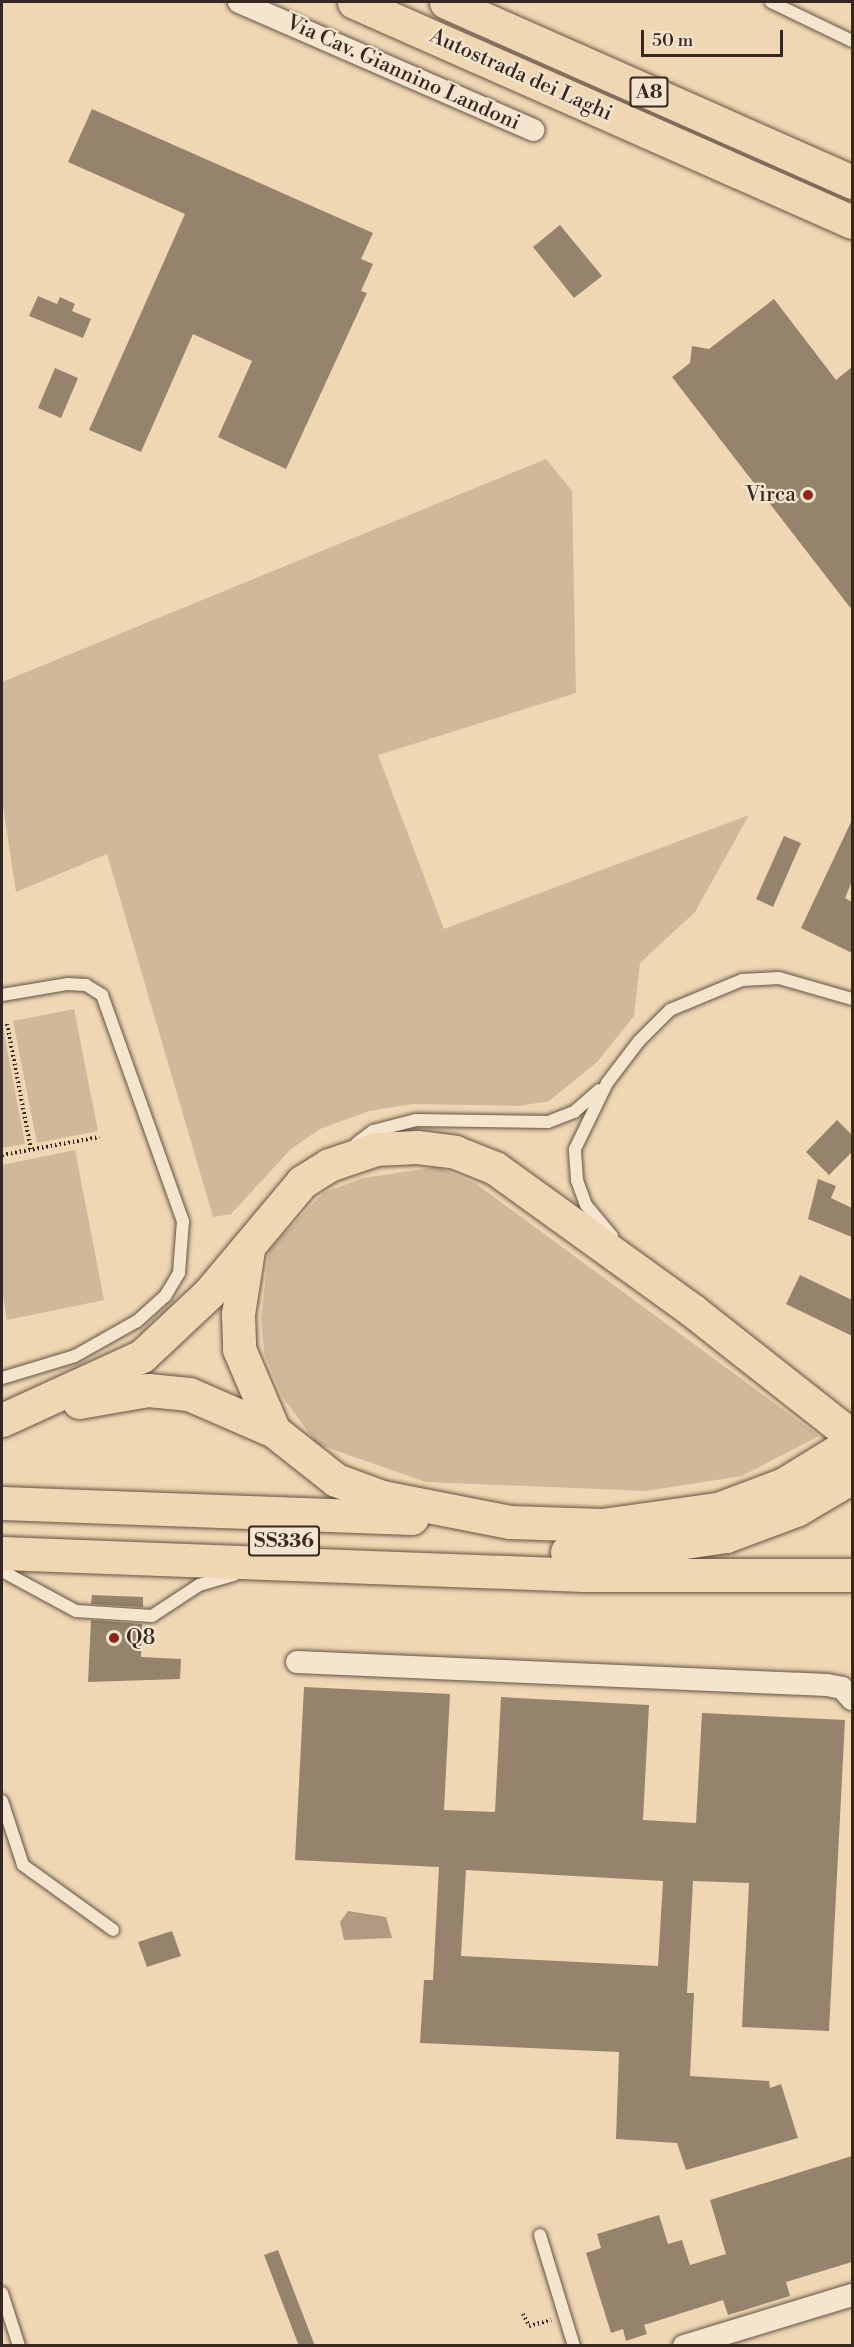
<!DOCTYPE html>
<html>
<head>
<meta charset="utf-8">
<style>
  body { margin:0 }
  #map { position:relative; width:854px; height:2347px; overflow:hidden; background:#efd7b4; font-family:"Libre Bodoni",serif }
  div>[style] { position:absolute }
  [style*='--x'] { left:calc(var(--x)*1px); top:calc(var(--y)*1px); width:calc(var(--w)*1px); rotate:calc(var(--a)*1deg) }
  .green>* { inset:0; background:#d0b99b }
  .water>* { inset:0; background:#b09b82 }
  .building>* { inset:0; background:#96836d }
  .path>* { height:4px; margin-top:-2px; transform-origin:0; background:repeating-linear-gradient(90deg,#362720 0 1.5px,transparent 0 4.5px) }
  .roads { filter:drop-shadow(0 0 2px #645345) drop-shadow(0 0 2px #645345) }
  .service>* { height:12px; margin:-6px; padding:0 6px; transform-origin:6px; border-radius:6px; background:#f5e5ce }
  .minor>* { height:22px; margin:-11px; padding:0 11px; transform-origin:11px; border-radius:11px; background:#f5e5ce }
  .trunk>* { height:33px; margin:-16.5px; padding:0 16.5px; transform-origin:16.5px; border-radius:16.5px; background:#efd7b4 }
  .motorway>* { height:33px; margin:-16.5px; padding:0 16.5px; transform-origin:16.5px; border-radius:16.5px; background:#efd7b4 }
  .dots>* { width:16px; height:16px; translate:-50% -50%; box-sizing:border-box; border:3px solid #f5e5ce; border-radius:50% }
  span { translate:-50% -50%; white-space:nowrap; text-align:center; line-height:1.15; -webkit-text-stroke:4.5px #f5e5ce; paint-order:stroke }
  .shield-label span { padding:2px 4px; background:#f5e5ce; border:2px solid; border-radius:4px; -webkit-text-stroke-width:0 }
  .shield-label { font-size:20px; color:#362720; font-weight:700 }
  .street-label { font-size:21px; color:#362720 }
  .poi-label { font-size:21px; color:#362720 }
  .right { translate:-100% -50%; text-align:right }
  .left { translate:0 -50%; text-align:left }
  .frame { position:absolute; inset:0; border:3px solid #362720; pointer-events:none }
  .scale { position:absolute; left:641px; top:30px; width:142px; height:27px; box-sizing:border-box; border:3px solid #362720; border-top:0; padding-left:8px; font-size:18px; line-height:21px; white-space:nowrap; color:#362720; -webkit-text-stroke:4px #f5e5ce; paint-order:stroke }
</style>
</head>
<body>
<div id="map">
  <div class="green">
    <i style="clip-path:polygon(546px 459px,572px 491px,576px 693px,378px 755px,444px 929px,749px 815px,695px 912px,640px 963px,634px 1016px,597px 1062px,549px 1101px,519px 1106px,413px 1104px,369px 1111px,320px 1129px,291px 1149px,231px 1214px,213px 1217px,107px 854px,16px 892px,2px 800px,2px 682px)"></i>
    <i style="clip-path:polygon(74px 1009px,98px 1131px,37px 1143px,13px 1021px)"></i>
    <i style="clip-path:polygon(2px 1022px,25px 1144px,2px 1148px)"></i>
    <i style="clip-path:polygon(75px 1150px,104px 1300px,7px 1320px,2px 1290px,2px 1165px)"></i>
    <i style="clip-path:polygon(437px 1167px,475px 1183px,819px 1436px,742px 1476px,646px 1491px,426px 1482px,317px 1444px,282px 1396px,264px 1353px,261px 1318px,269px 1250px,323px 1193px,363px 1178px)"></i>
  </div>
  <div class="water">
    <i style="clip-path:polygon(348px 1911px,386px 1917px,392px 1938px,344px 1940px,340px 1922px)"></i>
  </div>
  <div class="building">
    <i style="clip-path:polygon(92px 109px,373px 233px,361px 259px,373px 264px,361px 291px,367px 293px,286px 469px,218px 437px,252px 361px,193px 334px,141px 452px,89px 430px,185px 214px,68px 162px)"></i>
    <i style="clip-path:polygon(560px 225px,602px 276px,574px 298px,533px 247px)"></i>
    <i style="clip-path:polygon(38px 296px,57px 304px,60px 297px,75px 304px,72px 311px,91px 319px,83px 338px,29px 316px)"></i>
    <i style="clip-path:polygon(774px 299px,836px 380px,852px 367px,852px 610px,672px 377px,690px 363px,692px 346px,709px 349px)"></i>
    <i style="clip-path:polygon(55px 368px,78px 378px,61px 418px,38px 408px)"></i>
    <i style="clip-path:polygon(852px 820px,852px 881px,845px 898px,852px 902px,852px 953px,801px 928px)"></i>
    <i style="clip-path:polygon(784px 836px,801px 843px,773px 907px,756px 899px)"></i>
    <i style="clip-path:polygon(837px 1120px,852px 1135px,852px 1152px,829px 1175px,806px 1152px)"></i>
    <i style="clip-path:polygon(818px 1179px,836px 1186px,831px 1198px,852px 1208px,852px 1237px,808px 1219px)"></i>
    <i style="clip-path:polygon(800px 1275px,852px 1300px,852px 1336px,786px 1304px)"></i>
    <i style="clip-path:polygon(92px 1595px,143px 1597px,143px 1607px,91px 1604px)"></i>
    <i style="clip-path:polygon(91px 1620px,142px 1624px,141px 1657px,181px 1659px,180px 1679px,88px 1682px)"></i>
    <i style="clip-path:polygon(evenodd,304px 1687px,450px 1694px,444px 1810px,495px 1812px,501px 1697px,649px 1705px,643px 1820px,696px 1823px,702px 1713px,845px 1720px,829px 2031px,742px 2027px,749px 1883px,693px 1881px,687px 1993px,694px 1993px,690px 2076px,769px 2081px,770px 2088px,781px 2084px,798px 2138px,686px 2170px,677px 2143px,616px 2139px,619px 2052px,420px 2043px,424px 1980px,433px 1980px,439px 1867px,295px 1860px,304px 1687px,466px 1870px,663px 1881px,658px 1966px,461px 1956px,466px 1870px)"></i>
    <i style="clip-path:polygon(172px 1931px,181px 1956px,147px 1967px,138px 1942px)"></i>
    <i style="clip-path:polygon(852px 2156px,852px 2262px,786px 2282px,790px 2296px,728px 2315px,723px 2300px,644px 2325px,647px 2334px,626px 2341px,623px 2329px,611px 2333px,586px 2253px,601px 2248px,597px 2234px,659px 2215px,668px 2244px,682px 2240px,690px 2265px,726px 2254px,710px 2200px)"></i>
    <i style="clip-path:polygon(278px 2250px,315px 2346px,299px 2346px,264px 2255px)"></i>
  </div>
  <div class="path">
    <i style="--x:7;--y:1024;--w:128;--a:79.2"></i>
    <i style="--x:2;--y:1155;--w:99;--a:-10.5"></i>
    <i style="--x:523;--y:2314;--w:13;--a:63"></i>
    <i style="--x:529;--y:2326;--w:23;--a:-15"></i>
  </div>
  <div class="roads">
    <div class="service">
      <i style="--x:771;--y:2;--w:90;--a:25.7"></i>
      <i style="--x:2;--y:995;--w:67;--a:-9.5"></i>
      <i style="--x:68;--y:984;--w:18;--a:3"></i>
      <i style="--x:86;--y:985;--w:19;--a:32"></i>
      <i style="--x:102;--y:995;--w:240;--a:70.3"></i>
      <i style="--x:183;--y:1221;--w:52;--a:94.4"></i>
      <i style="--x:179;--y:1273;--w:27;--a:121"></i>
      <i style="--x:165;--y:1296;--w:38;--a:138"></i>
      <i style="--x:137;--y:1321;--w:71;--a:150.6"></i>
      <i style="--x:75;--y:1356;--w:76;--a:163.2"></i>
      <i style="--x:357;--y:1143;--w:20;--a:-37"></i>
      <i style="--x:373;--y:1131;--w:44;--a:-14.3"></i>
      <i style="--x:416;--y:1120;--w:132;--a:0.9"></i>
      <i style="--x:548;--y:1122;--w:28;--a:-21"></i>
      <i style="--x:574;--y:1112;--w:33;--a:-41"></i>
      <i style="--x:612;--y:1236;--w:40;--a:-130"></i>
      <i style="--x:586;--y:1205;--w:27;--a:-110"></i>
      <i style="--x:577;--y:1180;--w:31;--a:-94"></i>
      <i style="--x:575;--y:1149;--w:73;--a:-64.1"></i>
      <i style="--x:607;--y:1083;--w:53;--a:-52.7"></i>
      <i style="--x:639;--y:1041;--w:44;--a:-45"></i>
      <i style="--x:670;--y:1010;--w:78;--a:-22.6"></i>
      <i style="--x:742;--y:980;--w:37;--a:-3"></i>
      <i style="--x:779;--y:978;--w:76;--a:16"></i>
      <i style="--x:2;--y:1571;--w:84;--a:28.4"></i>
      <i style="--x:76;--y:1611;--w:76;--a:3.8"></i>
      <i style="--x:152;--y:1616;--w:56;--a:-33.4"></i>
      <i style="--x:199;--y:1585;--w:36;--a:-16"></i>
      <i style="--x:2;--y:1801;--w:67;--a:71.8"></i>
      <i style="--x:23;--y:1865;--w:111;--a:35.8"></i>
      <i style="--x:540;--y:2235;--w:116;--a:73"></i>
      <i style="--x:2;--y:2293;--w:56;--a:72.2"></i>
    </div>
    <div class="minor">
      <i style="--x:239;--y:2;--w:321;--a:23.5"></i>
      <i style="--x:297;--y:1662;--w:530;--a:2.48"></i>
      <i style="--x:827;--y:1685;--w:15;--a:11"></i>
      <i style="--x:842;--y:1688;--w:15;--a:48"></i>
      <i style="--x:684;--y:2346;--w:176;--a:-16.9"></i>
    </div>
    <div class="trunk">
      <i style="--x:248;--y:1250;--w:65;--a:98.9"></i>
      <i style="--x:238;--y:1314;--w:35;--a:88"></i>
      <i style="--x:239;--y:1349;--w:89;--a:66.9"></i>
      <i style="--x:79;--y:1402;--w:70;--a:-9.9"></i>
      <i style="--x:148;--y:1390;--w:41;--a:5.6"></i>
      <i style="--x:189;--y:1394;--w:93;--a:23.5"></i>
      <i style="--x:274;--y:1431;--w:79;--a:38.3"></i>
      <i style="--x:336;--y:1480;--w:49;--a:20.3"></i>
      <i style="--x:382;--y:1497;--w:130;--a:11.1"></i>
      <i style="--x:2;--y:1420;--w:154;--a:-24.6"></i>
      <i style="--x:142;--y:1356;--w:92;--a:-43.2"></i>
      <i style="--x:209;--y:1293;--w:145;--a:-50"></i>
      <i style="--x:302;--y:1182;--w:32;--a:-32"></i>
      <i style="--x:329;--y:1165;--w:50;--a:-18.8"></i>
      <i style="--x:376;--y:1149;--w:41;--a:-2.8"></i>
      <i style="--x:417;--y:1147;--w:38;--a:7"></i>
      <i style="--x:455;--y:1152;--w:43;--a:21.8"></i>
      <i style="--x:495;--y:1168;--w:244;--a:35.8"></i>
      <i style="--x:693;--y:1311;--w:202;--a:38.2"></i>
      <i style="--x:2;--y:1503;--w:410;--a:2.1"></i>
      <i style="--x:2;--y:1553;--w:582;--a:2.16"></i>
      <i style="--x:584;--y:1575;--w:268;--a:0"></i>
    </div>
    <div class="motorway">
      <i style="--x:354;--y:2;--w:544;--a:23.83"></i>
      <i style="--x:446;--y:2;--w:444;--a:23.9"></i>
      <i style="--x:510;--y:1522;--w:92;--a:1.9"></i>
      <i style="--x:602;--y:1525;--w:117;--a:-7.9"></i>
      <i style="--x:718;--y:1509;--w:71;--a:-20.7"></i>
      <i style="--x:784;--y:1484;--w:80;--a:-31.7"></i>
      <i style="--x:567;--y:1552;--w:37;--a:3"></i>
      <i style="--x:604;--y:1554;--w:123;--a:-8.4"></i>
      <i style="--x:726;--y:1536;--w:75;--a:-20.4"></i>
      <i style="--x:796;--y:1510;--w:65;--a:-30.5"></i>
    </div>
  </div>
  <div class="dots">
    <i style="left:808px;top:495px;background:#8f2418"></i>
    <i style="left:114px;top:1638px;background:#8f2418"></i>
  </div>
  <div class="shield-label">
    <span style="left:649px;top:92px">A8</span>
    <span style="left:284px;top:1541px">SS336</span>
  </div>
  <div class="street-label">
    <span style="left:403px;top:73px;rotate:24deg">Via Cav. Giannino Landoni</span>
    <span style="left:521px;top:75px;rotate:24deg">Autostrada dei Laghi</span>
  </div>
  <div class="poi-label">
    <span class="right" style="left:796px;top:495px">Virca</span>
    <span class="left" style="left:126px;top:1638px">Q8</span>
  </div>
  <div class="frame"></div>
  <div class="scale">50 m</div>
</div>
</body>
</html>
